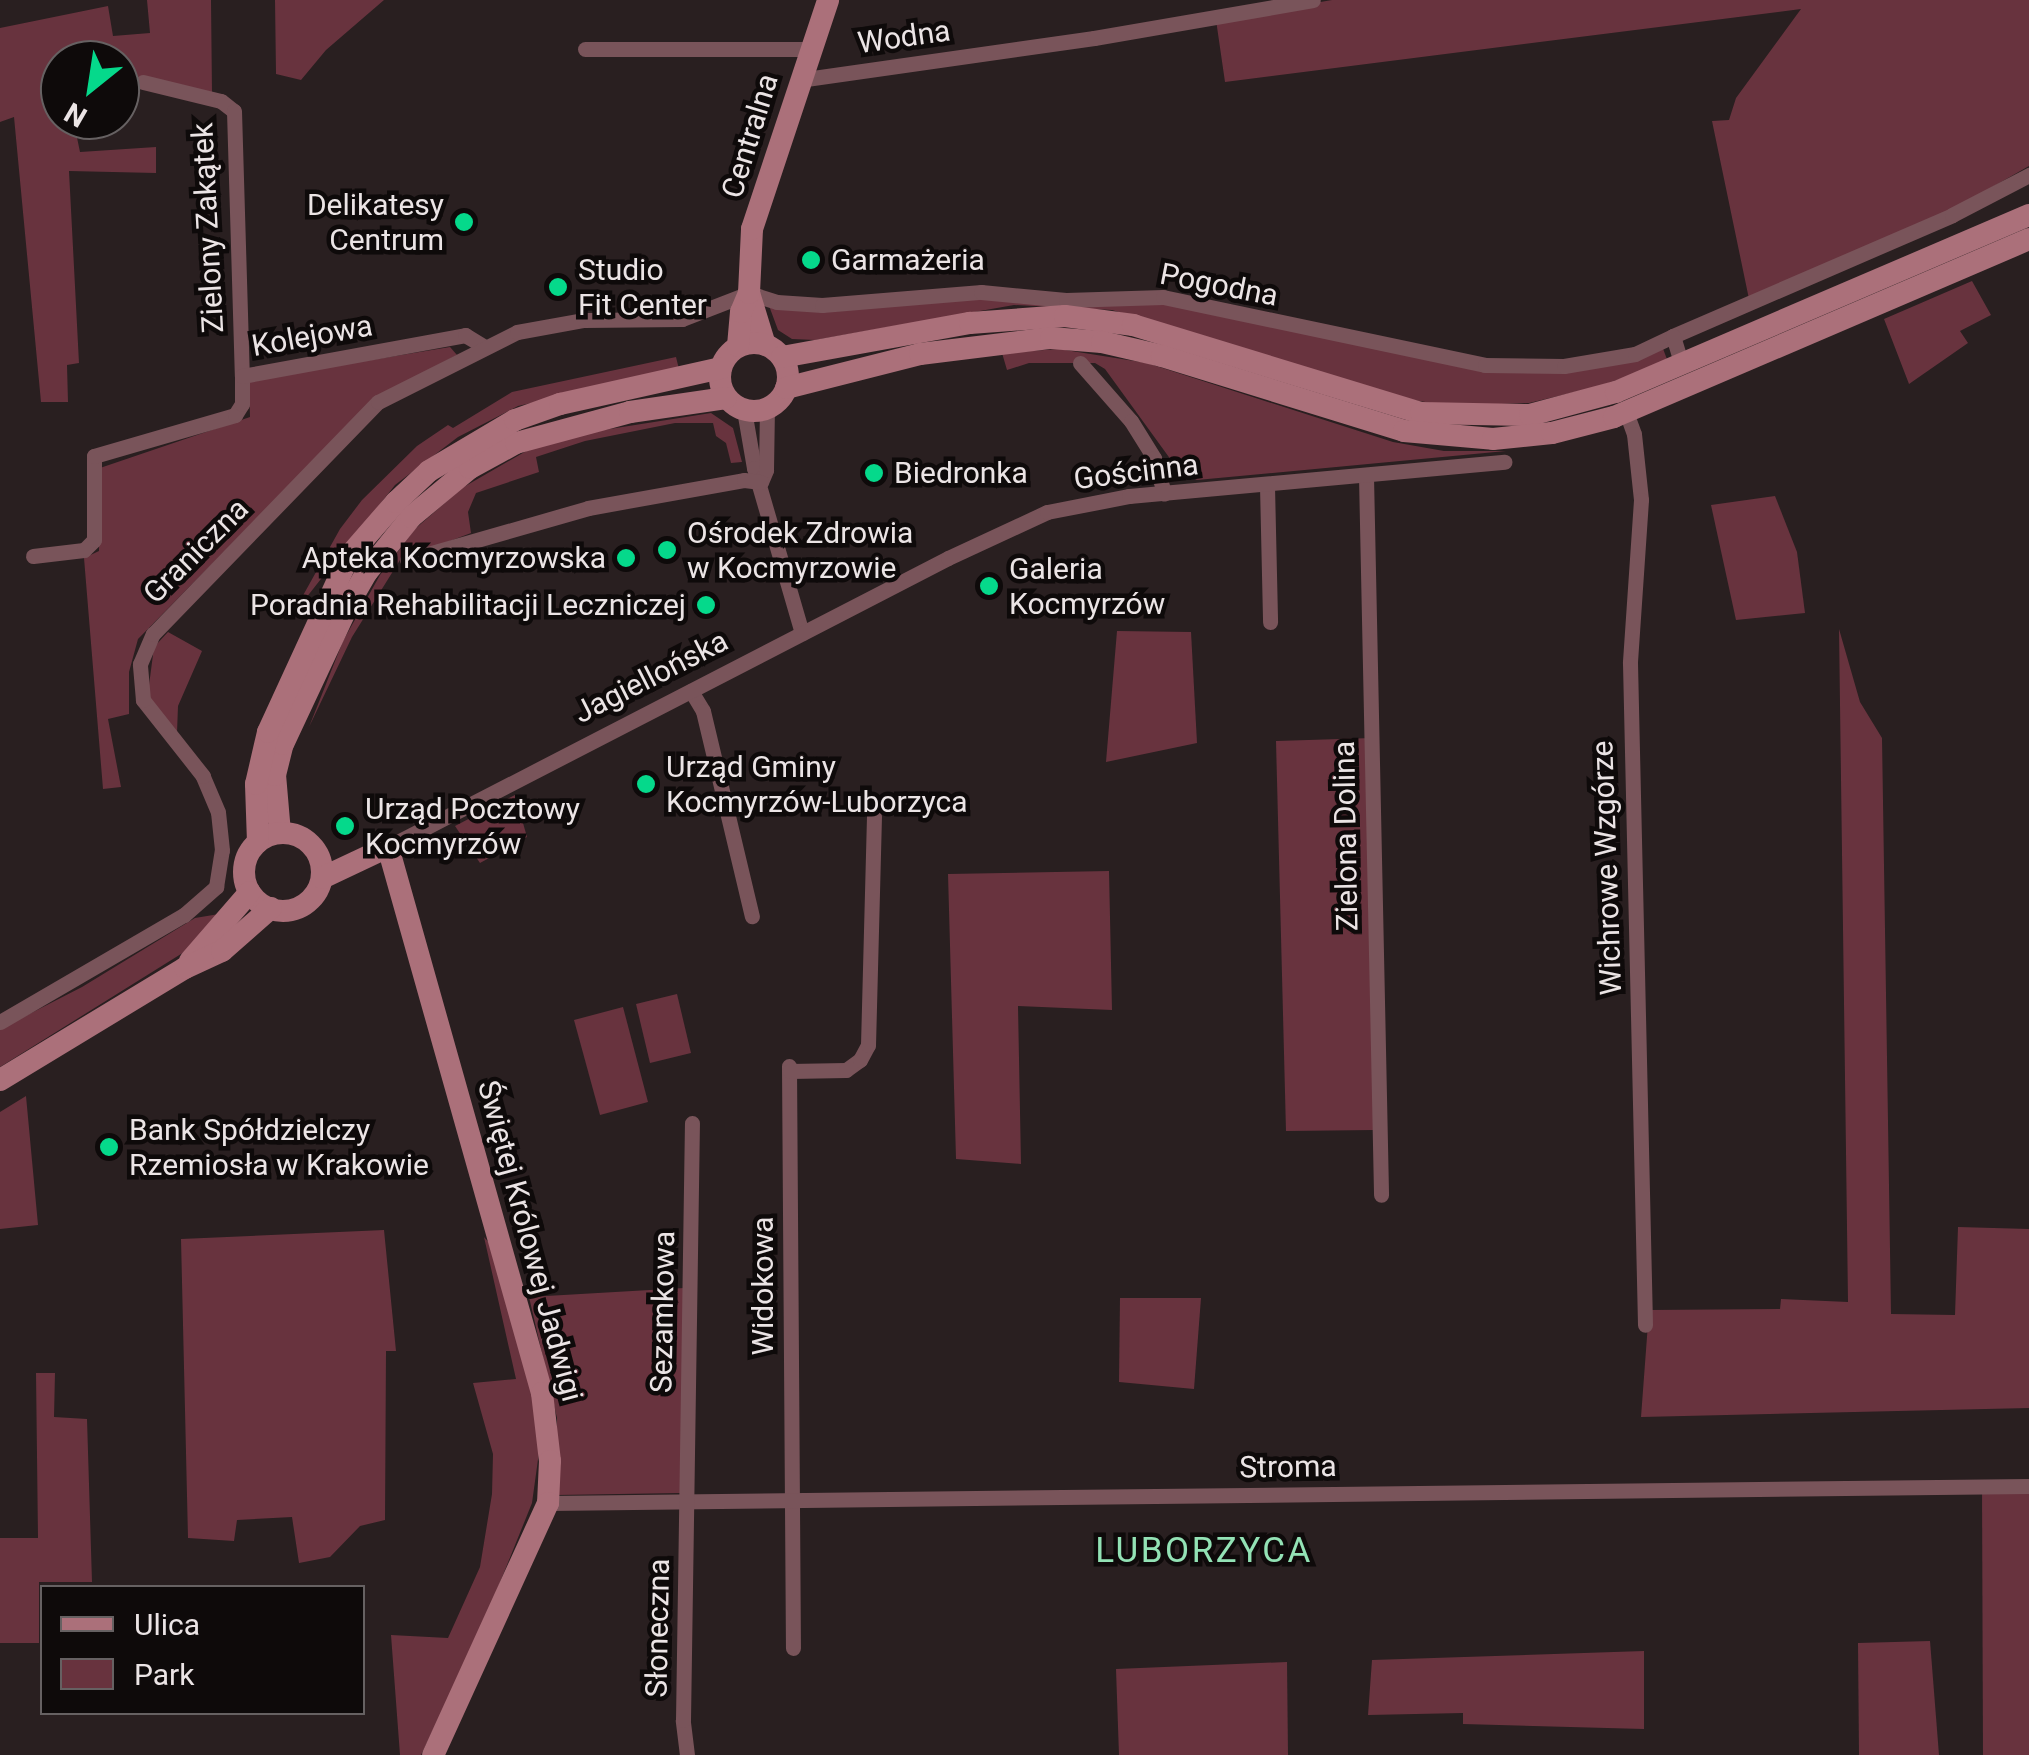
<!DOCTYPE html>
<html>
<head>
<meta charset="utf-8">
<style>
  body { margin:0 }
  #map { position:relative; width:2029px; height:1755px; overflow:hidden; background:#291f20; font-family:Roboto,sans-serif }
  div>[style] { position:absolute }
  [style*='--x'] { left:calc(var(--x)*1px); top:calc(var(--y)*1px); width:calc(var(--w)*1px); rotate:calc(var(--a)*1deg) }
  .green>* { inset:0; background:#68333e }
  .street>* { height:15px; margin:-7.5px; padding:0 7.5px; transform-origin:7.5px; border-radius:7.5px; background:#79545a }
  .secondary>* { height:22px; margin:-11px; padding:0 11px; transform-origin:11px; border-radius:11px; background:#ab707a }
  .secondary>.ring { margin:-11px; padding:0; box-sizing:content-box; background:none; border:22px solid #ab707a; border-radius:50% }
  .dots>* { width:28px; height:28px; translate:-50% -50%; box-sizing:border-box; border:5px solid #0e0a0a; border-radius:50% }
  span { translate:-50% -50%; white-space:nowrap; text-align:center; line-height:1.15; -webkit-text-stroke:9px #0e0a0a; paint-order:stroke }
  .street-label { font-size:30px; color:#ebe4e5 }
  .poi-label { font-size:30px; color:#ebe4e5 }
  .right { translate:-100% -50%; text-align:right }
  .left { translate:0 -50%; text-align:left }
  .quarter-label { font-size:35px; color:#93e2b5; letter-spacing:2.5px }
  .legend { position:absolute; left:40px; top:1585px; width:325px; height:130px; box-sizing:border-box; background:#0e0a0a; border:2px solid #666162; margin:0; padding:12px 18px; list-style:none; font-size:30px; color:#ebe4e5 }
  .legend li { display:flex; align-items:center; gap:20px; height:50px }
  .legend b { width:50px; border:2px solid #666162 }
  .north { position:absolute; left:40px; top:40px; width:100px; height:100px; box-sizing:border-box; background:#0e0a0a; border:2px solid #666162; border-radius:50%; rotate:210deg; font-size:28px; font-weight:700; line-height:40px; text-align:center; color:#ebe4e5 }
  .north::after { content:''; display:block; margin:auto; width:35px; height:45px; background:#05d98b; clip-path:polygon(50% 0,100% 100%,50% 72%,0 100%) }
</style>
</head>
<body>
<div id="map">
  <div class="green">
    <i style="clip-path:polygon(147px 0,211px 0,212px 93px,146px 79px,120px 79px,120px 60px,60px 60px,60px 120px,81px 120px,75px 128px,80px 152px,156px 147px,156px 173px,69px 171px,79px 363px,67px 365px,68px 402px,41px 402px,14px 117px,0 122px,0 28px,108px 6px,113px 36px,150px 33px)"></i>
    <i style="clip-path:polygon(275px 0,384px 0,326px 50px,301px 80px,276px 74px)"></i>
    <i style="clip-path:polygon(1332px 0,2029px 0,2029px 166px,1952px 210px,1749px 299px,1712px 121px,1729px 120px,1736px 98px,1801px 9px,1225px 82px,1216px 20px)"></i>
    <i style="clip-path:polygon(1972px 281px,1991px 315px,1960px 331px,1968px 343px,1909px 384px,1884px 319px)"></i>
    <i style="clip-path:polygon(979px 296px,1164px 301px,1364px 344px,1565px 370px,1662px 346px,1668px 362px,1600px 386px,1529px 403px,1452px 406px,1399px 398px,1112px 310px,1014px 305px,815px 340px,792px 339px,778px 330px,768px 303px)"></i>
    <i style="clip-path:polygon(450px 347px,457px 355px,376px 397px,138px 639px,129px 672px,129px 714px,108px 719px,121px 787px,103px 789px,84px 558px,99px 551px,100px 468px,250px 417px,249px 380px)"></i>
    <i style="clip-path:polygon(1059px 349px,1147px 363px,1393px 442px,1444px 451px,1506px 451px,1197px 480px,1179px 471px,1105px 369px,1095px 363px,1029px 363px,1007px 370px,1002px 353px)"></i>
    <i style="clip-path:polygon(676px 357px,679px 369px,518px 406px,458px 437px,395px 485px,291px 617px,340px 529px,362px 500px,417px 446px,448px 425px,453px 428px,512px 392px)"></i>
    <i style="clip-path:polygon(711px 413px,733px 428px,742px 462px,731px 463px,726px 443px,716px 436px,713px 423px,675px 423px,585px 441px,536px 457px,539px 472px,476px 493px,468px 512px,471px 533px,400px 560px,352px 637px,309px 727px,343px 641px,380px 575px,415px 529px,462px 488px,528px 450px,578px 434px)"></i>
    <i style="clip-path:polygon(1775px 496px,1797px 552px,1805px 613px,1736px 620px,1711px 505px)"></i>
    <i style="clip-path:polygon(1839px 629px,1860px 702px,1882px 738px,1891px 1314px,1955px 1315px,1958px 1227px,2029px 1229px,2029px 1408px,1641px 1417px,1649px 1310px,1780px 1309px,1781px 1299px,1848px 1302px)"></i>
    <i style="clip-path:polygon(1117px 631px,1191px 632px,1197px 743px,1106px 762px)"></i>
    <i style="clip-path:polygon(168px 632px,202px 651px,178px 706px,177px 733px,161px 719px,148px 693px,154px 647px)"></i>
    <i style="clip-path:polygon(1372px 738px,1374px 1130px,1286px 1131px,1276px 741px)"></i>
    <i style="clip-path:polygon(515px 795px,527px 837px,480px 863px,455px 826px)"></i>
    <i style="clip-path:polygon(1109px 871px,1112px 1010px,1018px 1006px,1021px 1164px,956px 1159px,948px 874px)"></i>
    <i style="clip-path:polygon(225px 913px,197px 944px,0 1067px,0 1029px,82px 987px,195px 918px)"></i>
    <i style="clip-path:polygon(677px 994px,691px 1053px,650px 1063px,636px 1004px)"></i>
    <i style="clip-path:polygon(623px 1007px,648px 1102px,600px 1115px,574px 1020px)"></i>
    <i style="clip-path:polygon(26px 1096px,38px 1225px,0 1229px,0 1112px)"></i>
    <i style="clip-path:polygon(384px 1230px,396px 1351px,386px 1351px,385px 1520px,360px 1526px,330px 1557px,299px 1563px,292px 1517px,237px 1520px,234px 1541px,188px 1538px,181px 1239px)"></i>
    <i style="clip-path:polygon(484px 1237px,492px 1246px,529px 1379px,540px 1445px,532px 1503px,480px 1632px,421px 1755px,400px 1755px,391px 1635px,448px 1638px,480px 1567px,492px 1494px,493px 1454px,473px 1383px,516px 1379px)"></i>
    <i style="clip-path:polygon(684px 1288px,681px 1493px,556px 1495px,557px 1418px,529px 1297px)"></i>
    <i style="clip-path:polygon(1120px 1298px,1201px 1298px,1194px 1389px,1119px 1382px)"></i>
    <i style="clip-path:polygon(36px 1373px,55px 1373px,54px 1417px,87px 1419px,92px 1582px,39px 1582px,39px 1643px,0 1643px,0 1538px,38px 1538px)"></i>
    <i style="clip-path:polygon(1982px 1484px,2029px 1484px,2029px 1755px,1983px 1755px)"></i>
    <i style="clip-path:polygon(1930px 1641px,1939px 1755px,1859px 1755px,1858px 1643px)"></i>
    <i style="clip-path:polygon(1644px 1651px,1644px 1729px,1463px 1724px,1463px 1713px,1368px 1715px,1372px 1660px)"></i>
    <i style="clip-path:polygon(1287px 1662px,1288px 1755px,1119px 1755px,1116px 1669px)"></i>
  </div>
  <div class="street">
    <i style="--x:585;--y:49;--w:225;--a:0"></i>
    <i style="--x:799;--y:80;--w:298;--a:-8.1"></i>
    <i style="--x:1094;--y:38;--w:222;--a:-9.8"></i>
    <i style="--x:143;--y:82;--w:80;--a:13.7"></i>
    <i style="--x:221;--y:101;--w:16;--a:38"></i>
    <i style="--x:234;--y:111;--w:265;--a:88.3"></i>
    <i style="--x:1673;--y:336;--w:304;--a:-23.4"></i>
    <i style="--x:1952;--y:215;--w:87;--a:-27.5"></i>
    <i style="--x:1080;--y:363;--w:77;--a:48.7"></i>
    <i style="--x:1131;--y:421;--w:44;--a:58.1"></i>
    <i style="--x:1154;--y:458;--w:37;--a:74"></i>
    <i style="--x:744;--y:410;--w:59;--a:80.2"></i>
    <i style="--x:754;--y:468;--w:172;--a:73.8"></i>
    <i style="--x:1626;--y:412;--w:23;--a:70"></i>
    <i style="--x:1634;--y:434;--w:66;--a:83.9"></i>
    <i style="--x:1641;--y:500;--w:163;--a:93.9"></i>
    <i style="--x:1630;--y:663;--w:662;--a:88.7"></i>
    <i style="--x:1366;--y:476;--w:719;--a:88.8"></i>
    <i style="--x:761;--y:482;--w:13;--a:-67"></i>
    <i style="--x:766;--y:470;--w:62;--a:-89.1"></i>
    <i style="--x:1267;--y:486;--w:136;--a:88.7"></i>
    <i style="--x:33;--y:556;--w:51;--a:-6.7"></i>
    <i style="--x:84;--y:550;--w:14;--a:-45"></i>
    <i style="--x:94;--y:540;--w:84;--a:-90"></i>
    <i style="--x:94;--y:456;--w:147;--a:-16.2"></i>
    <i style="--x:235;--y:415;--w:13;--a:-58"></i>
    <i style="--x:242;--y:404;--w:28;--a:-90"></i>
    <i style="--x:242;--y:376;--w:227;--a:-10.4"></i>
    <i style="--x:465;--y:335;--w:21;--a:31"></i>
    <i style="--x:407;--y:560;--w:188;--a:-16"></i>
    <i style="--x:588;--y:508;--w:158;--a:-10.2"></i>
    <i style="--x:744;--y:480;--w:17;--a:7"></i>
    <i style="--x:691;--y:691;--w:23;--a:59"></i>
    <i style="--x:703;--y:711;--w:211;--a:76.6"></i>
    <i style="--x:388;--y:847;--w:630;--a:-27.3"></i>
    <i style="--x:948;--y:558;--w:109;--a:-24.9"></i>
    <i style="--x:1047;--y:512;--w:84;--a:-11"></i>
    <i style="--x:1129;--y:496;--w:377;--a:-5.2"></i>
    <i style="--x:0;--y:1022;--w:213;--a:-30.2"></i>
    <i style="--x:184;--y:915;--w:43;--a:-41.2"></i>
    <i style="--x:216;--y:887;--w:37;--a:-81"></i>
    <i style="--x:222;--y:850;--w:38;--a:-96"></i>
    <i style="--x:218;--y:812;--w:39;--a:-113"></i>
    <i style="--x:203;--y:776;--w:97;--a:-128.3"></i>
    <i style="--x:143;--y:700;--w:36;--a:-95"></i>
    <i style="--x:140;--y:664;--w:33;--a:-67"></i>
    <i style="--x:153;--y:634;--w:323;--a:-45.9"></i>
    <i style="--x:378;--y:402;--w:156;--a:-26.7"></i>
    <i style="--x:517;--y:332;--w:68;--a:-10.2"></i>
    <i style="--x:584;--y:320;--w:98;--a:-0.6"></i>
    <i style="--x:682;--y:319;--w:72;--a:-21.2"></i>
    <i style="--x:749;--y:293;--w:29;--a:18"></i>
    <i style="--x:777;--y:302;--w:45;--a:3.8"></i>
    <i style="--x:822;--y:305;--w:160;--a:-4.7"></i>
    <i style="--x:981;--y:292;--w:85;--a:5.4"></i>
    <i style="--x:1066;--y:300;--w:97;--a:-1.8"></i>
    <i style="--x:1163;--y:297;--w:329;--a:11.9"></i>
    <i style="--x:1485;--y:365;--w:79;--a:0.7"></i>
    <i style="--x:1564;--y:366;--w:72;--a:-9.6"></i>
    <i style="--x:1635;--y:354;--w:42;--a:-25.3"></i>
    <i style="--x:1673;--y:336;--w:30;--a:73"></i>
    <i style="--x:789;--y:1066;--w:582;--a:89.61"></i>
    <i style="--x:790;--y:1071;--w:56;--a:-1"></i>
    <i style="--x:846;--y:1070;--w:17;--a:-36"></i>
    <i style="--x:860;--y:1060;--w:17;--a:-62"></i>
    <i style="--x:868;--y:1045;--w:229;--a:-88.5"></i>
    <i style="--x:548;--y:1503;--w:1481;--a:-0.66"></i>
    <i style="--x:687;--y:1755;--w:35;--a:-97"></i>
    <i style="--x:683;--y:1720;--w:597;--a:-89.14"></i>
  </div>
  <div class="secondary">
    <i style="--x:749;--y:293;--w:54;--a:72.9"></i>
    <i class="ring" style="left:720px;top:343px;width:46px;height:46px"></i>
    <i style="--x:738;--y:346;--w:34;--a:-85"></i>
    <i style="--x:741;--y:312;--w:21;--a:-67"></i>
    <i style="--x:749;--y:293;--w:64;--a:-87.3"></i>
    <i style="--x:752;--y:229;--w:241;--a:-71.6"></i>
    <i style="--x:782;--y:357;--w:191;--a:-10.3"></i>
    <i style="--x:970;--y:323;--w:95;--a:-4.2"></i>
    <i style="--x:1065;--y:316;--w:69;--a:7.5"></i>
    <i style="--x:1133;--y:325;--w:301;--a:17"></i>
    <i style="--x:1421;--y:413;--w:109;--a:1.1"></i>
    <i style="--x:1530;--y:415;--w:89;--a:-15"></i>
    <i style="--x:1616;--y:392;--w:449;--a:-23.2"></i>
    <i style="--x:786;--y:388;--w:138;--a:-14.2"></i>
    <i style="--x:920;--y:354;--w:132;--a:-7"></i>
    <i style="--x:1051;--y:338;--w:51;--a:4.5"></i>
    <i style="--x:1102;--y:342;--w:62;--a:13.1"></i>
    <i style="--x:1162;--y:356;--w:253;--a:17.2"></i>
    <i style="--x:1404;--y:431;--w:89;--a:5.1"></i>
    <i style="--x:1493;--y:439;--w:59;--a:-5.8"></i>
    <i style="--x:1552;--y:433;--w:64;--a:-14.5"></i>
    <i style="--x:1614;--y:417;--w:452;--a:-23.2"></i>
    <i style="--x:280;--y:833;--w:58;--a:-94.9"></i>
    <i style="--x:275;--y:775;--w:32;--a:-76"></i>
    <i style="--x:283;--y:744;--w:156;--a:-64.9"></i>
    <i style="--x:349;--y:603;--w:36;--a:-60"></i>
    <i style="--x:367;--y:572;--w:70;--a:-51.3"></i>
    <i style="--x:411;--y:517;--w:77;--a:-39.7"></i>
    <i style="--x:470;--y:468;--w:52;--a:-28.5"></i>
    <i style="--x:516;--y:443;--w:118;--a:-15.2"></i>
    <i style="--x:630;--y:412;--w:97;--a:-8.3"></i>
    <i class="ring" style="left:244px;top:833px;width:56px;height:56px"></i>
    <i style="--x:258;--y:842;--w:58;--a:-92"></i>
    <i style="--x:256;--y:784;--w:53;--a:-77"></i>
    <i style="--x:268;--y:732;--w:194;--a:-65.3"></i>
    <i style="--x:349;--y:556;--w:72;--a:-49"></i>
    <i style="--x:396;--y:502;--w:45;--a:-43.2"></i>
    <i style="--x:429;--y:471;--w:100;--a:-30.7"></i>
    <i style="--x:515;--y:420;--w:48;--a:-19.6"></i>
    <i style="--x:560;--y:404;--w:165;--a:-12.6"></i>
    <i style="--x:388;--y:847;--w:567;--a:74.25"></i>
    <i style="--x:542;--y:1393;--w:68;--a:83.3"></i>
    <i style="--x:550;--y:1461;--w:42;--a:92.7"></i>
    <i style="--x:548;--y:1503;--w:277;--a:114.5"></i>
    <i style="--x:322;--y:878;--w:73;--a:-25.2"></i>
    <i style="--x:190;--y:961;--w:91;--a:-49"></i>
    <i style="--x:0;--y:1080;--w:216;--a:-31.2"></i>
    <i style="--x:185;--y:968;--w:41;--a:-24.7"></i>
    <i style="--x:222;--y:951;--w:65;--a:-41.3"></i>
  </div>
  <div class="dots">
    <i style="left:464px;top:222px;background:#05d98b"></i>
    <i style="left:811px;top:260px;background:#05d98b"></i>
    <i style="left:558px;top:287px;background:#05d98b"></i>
    <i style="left:874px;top:473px;background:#05d98b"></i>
    <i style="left:667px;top:550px;background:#05d98b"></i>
    <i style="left:626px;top:558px;background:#05d98b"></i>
    <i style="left:989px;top:586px;background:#05d98b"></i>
    <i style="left:706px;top:605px;background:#05d98b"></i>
    <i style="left:646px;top:784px;background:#05d98b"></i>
    <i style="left:345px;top:826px;background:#05d98b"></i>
    <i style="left:109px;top:1147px;background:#05d98b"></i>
  </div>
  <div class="street-label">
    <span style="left:904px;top:37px;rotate:-8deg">Wodna</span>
    <span style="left:750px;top:136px;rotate:-73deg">Centralna</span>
    <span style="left:208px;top:228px;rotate:-93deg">Zielony Zakątek</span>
    <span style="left:1219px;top:285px;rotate:11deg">Pogodna</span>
    <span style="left:312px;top:336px;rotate:-10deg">Kolejowa</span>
    <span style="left:1136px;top:472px;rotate:-7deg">Gościnna</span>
    <span style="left:196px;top:551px;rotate:-45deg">Graniczna</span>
    <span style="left:651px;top:677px;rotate:-27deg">Jagiellońska</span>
    <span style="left:1346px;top:836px;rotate:-91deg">Zielona Dolina</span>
    <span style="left:1607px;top:868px;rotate:-92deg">Wichrowe Wzgórze</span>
    <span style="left:530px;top:1241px;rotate:75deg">Świętej Królowej Jadwigi</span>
    <span style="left:763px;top:1286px;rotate:-90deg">Widokowa</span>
    <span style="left:663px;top:1312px;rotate:-89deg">Sezamkowa</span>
    <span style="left:1288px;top:1467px;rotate:-1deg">Stroma</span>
    <span style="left:658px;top:1628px;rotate:-89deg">Słoneczna</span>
  </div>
  <div class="poi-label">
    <span class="right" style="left:444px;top:222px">Delikatesy<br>Centrum</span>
    <span class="left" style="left:831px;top:260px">Garmażeria</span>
    <span class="left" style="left:578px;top:287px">Studio<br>Fit Center</span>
    <span class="left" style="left:894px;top:473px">Biedronka</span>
    <span class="left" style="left:687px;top:550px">Ośrodek Zdrowia<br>w Kocmyrzowie</span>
    <span class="right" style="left:606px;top:558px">Apteka Kocmyrzowska</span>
    <span class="left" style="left:1009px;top:586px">Galeria<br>Kocmyrzów</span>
    <span class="right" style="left:686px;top:605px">Poradnia Rehabilitacji Leczniczej</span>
    <span class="left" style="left:666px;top:784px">Urząd Gminy<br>Kocmyrzów-Luborzyca</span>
    <span class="left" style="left:365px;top:826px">Urząd Pocztowy<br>Kocmyrzów</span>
    <span class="left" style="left:129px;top:1147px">Bank Spółdzielczy<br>Rzemiosła w Krakowie</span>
  </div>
  <div class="quarter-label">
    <span style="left:1204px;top:1551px">LUBORZYCA</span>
  </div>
  <ul class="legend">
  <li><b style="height:12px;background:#ab707a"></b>Ulica</li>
  <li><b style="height:28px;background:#68333e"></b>Park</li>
  </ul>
  <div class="north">N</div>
</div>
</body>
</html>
